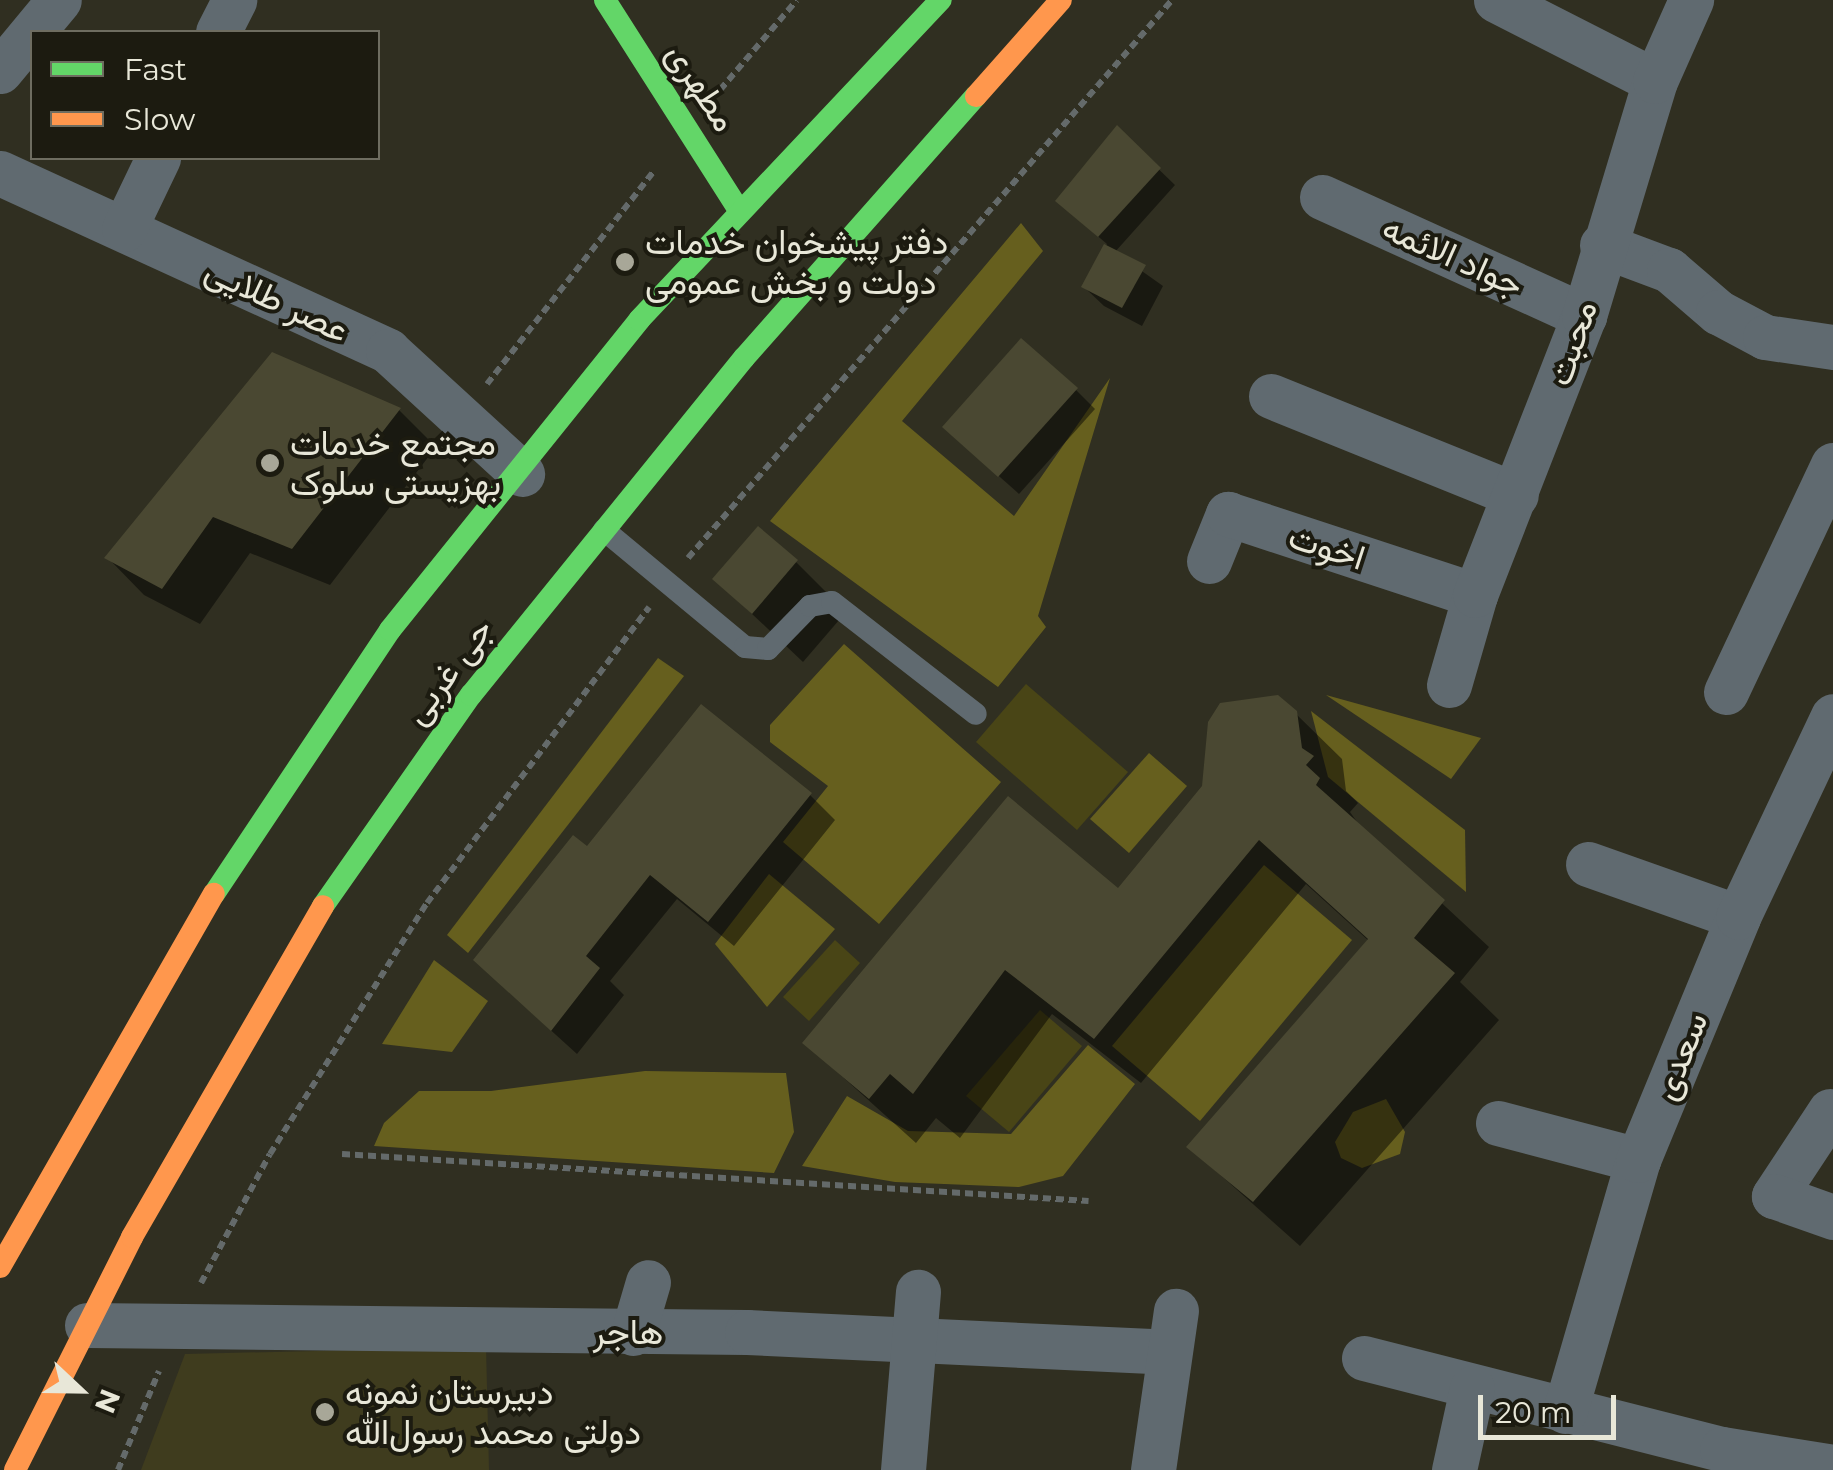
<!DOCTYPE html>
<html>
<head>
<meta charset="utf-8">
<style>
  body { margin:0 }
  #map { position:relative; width:1833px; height:1470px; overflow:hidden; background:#302f21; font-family:Montserrat,Vazirmatn,sans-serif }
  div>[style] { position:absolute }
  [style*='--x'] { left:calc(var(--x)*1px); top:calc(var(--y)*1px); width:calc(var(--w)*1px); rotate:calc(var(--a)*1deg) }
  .built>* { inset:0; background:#3f3c1e }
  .green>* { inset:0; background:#494516 }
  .forest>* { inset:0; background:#665f1e }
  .shadow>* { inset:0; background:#0007 }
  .building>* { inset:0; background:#4a4832 }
  .path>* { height:6px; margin-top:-3px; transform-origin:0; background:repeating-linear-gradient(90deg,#646a6a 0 8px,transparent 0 13px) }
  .lane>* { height:22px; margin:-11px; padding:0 11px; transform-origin:11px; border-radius:11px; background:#606a70 }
  .street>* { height:45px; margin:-22.5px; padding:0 22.5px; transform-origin:22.5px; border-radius:22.5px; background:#606a70 }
  .fast>* { height:22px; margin:-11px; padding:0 11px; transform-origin:11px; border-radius:11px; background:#63d668 }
  .slow>* { height:22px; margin:-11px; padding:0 11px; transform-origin:11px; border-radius:11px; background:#ff974d }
  .dots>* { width:28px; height:28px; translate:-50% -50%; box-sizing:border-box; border:5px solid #1c1b10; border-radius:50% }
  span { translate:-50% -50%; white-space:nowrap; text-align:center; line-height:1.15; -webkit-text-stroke:8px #1c1b10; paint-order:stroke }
  .street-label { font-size:35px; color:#e8e7d8 }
  .poi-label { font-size:35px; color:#e8e7d8 }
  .left { translate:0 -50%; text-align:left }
  .legend { position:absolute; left:30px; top:30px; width:350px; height:130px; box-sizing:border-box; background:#1c1b10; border:2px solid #6e6d60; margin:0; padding:12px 18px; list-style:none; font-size:30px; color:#e8e7d8 }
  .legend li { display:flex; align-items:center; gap:20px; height:50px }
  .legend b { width:50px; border:2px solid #6e6d60 }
  .north { position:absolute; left:30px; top:1340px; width:100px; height:100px; -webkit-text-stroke:8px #1c1b10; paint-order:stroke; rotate:112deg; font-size:28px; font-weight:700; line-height:40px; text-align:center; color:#e8e7d8 }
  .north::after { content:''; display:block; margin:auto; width:35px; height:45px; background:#e8e7d8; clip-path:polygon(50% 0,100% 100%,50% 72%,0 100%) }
  .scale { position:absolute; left:1478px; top:1395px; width:138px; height:45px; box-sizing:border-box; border:5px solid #e8e7d8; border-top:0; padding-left:12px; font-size:30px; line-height:35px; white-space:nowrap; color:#e8e7d8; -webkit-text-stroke:8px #1c1b10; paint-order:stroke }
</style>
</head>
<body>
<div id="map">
  <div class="built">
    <i style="clip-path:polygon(486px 1347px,489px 1470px,141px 1470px,185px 1354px)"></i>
  </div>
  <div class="green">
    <i style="clip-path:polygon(1026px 684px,1128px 772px,1077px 830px,976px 742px)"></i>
    <i style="clip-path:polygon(835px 940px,860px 963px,809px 1021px,783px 997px)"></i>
    <i style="clip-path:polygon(1040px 1010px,1082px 1046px,1009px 1132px,966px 1096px)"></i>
  </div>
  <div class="forest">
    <i style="clip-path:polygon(1021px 223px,1043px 251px,902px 421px,1014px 516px,1110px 378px,1038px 616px,1046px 627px,998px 687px,770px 521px)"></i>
    <i style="clip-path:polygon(844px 644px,1001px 782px,879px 924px,783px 842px,828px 786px,770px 742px,770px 725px)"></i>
    <i style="clip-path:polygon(658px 658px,684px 676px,468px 953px,447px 935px)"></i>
    <i style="clip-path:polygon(1326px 695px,1481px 738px,1451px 779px)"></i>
    <i style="clip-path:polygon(1311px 711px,1465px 830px,1466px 892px,1328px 777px)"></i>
    <i style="clip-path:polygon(1149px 753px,1187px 786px,1129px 853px,1090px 819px)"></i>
    <i style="clip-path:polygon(1264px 865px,1352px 940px,1200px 1121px,1112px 1046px)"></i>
    <i style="clip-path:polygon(769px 874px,835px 929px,767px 1007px,715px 944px)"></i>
    <i style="clip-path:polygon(434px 960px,488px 1001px,452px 1052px,382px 1044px)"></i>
    <i style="clip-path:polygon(1088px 1045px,1135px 1084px,1063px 1176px,1019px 1187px,895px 1182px,802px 1166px,847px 1096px,908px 1131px,1011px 1134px)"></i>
    <i style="clip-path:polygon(645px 1071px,786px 1073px,794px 1132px,774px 1173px,374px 1146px,384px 1123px,419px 1091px,491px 1091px)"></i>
    <i style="clip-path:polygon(1386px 1099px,1405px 1132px,1400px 1154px,1362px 1168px,1341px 1158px,1335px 1142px,1353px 1112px)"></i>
  </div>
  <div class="shadow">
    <i style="clip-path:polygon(1117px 129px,1175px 185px,1115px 252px,1163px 286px,1142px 326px,1104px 306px,1084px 287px,1107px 244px,1074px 216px)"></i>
    <i style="clip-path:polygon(1076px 390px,1095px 409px,1019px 494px,965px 446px)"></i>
    <i style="clip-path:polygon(399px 410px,436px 447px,330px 585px,250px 553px,200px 624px,144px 595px,108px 558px)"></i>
    <i style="clip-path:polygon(796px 562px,846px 612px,803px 662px,715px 579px)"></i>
    <i style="clip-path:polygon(1295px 713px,1342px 759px,1346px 791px,1358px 803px,1350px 812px,1362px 829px,1489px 947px,1460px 982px,1499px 1020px,1300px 1246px,1189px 1147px,1370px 942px,1306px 884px,1141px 1083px,1052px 1014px,960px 1138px,936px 1118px,916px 1143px,805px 1043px,1118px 891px)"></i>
    <i style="clip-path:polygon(810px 795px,835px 820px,734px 946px,677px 899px,610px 981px,624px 995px,577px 1054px,502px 986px,587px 850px)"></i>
  </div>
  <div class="building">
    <i style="clip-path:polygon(1117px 125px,1161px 168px,1098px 237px,1055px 201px)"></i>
    <i style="clip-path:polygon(1104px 244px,1146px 265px,1122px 308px,1081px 287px)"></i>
    <i style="clip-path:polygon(1021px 338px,1078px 388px,998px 477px,942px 427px)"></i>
    <i style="clip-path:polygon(272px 352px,401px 408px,292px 549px,213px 517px,162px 589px,104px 558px)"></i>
    <i style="clip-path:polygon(758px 526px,798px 560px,752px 614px,712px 579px)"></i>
    <i style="clip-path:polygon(1278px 695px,1297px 711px,1302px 748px,1314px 756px,1306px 765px,1320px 778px,1316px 785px,1445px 900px,1414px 938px,1455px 973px,1253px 1202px,1186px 1147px,1368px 939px,1259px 840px,1094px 1039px,1005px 970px,913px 1094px,890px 1074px,869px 1099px,802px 1043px,1008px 796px,1118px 888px,1202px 786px,1208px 722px,1220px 703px)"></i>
    <i style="clip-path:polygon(701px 704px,812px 793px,708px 922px,650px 875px,586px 956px,600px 968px,551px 1031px,473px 960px,573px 835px,587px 846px)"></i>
  </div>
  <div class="path">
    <i style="--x:720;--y:90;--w:118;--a:-49.5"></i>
    <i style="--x:487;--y:384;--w:272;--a:-51.9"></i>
    <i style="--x:688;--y:558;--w:739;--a:-49.06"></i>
    <i style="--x:342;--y:1154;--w:748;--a:3.6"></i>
    <i style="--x:201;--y:1283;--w:146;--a:-61.9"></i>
    <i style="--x:270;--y:1154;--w:296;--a:-58"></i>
    <i style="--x:427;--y:903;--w:370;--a:-53.1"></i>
    <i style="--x:118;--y:1470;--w:107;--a:-67.5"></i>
  </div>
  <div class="lane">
    <i style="--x:604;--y:530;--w:183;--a:39.7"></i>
    <i style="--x:745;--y:647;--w:23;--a:5"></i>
    <i style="--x:768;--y:649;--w:60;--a:-45.7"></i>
    <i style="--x:810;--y:606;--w:22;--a:-10"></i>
    <i style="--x:832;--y:602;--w:182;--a:37.9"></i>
  </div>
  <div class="street">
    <i style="--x:1496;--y:0;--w:178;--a:27"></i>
    <i style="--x:218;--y:32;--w:36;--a:-63"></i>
    <i style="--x:0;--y:71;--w:92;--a:-50.3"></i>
    <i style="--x:0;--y:173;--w:427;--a:24.6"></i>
    <i style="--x:388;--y:351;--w:182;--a:42.5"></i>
    <i style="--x:1322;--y:197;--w:288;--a:24.4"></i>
    <i style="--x:124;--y:229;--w:79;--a:-64.4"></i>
    <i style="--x:1602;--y:245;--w:72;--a:20.5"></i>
    <i style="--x:1669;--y:270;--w:65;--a:40.6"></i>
    <i style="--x:1718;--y:312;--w:53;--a:28"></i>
    <i style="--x:1765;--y:337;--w:69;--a:8.4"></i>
    <i style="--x:1271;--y:396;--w:264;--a:22"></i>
    <i style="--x:1209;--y:561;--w:51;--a:-68"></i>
    <i style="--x:1228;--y:514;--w:260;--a:18.2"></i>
    <i style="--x:1449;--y:685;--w:94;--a:-73.9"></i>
    <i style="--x:1475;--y:595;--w:300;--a:-68.7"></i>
    <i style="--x:1584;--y:316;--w:245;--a:-73.2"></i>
    <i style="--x:1655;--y:81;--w:89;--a:-66"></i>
    <i style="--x:1726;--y:692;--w:251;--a:-64.8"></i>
    <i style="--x:1588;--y:864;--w:159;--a:19.5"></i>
    <i style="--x:1830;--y:1111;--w:102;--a:123.4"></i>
    <i style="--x:1774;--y:1196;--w:63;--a:19.6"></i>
    <i style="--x:1498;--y:1123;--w:145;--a:14.8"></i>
    <i style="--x:87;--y:1325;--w:660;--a:0.61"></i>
    <i style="--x:747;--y:1332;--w:421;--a:2.7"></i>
    <i style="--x:633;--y:1333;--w:53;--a:-73.6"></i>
    <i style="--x:1364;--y:1358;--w:369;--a:14.3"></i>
    <i style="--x:1722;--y:1449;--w:112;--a:9.2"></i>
    <i style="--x:1565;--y:1411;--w:261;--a:-73.8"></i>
    <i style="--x:1638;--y:1160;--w:263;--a:-67.6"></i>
    <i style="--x:1738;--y:917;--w:222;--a:-64.7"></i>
    <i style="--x:903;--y:1470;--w:179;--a:-85.2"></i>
    <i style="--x:1153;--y:1470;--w:161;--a:-81.8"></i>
    <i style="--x:1454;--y:1470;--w:84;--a:-77.6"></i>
  </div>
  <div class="fast">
    <i style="--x:605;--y:0;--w:251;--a:57.5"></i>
    <i style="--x:214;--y:894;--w:317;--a:-56.3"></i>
    <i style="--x:390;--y:630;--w:398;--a:-51.2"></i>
    <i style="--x:639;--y:320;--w:440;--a:-46.7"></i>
    <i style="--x:323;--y:906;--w:258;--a:-55"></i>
    <i style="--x:471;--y:695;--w:434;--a:-51"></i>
    <i style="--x:744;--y:358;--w:350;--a:-48.5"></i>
  </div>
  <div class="slow">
    <i style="--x:976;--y:96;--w:128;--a:-48.5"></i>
    <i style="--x:0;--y:1267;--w:430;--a:-60.2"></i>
    <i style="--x:15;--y:1470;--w:261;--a:-63.3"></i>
    <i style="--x:132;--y:1237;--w:382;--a:-60"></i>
  </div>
  <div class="dots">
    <i style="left:625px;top:262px;background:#a8a798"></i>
    <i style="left:270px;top:463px;background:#a8a798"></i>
    <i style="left:325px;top:1412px;background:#a8a798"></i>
  </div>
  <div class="street-label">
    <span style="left:702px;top:87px;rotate:57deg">مطهری</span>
    <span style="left:1453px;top:256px;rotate:24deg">جواد الائمه</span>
    <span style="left:277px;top:300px;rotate:25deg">عصر طلایی</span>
    <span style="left:1572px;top:343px;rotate:-71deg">محبت</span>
    <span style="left:1327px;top:547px;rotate:18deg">اخوت</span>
    <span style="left:448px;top:671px;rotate:-53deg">جی غربی</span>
    <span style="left:1680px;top:1056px;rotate:-68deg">سعدی</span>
    <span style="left:628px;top:1332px">هاجر</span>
  </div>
  <div class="poi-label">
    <span class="left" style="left:645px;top:262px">دفتر پیشخوان خدمات<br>دولت و بخش عمومی</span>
    <span class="left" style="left:290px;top:463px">مجتمع خدمات<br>بهزیستی سلوک</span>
    <span class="left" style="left:345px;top:1412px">دبیرستان نمونه<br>دولتی محمد رسول‌الله</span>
  </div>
  <ul class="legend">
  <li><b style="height:12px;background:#63d668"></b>Fast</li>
  <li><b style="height:12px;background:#ff974d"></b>Slow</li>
  </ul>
  <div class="north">N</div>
  <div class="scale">20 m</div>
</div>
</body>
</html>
